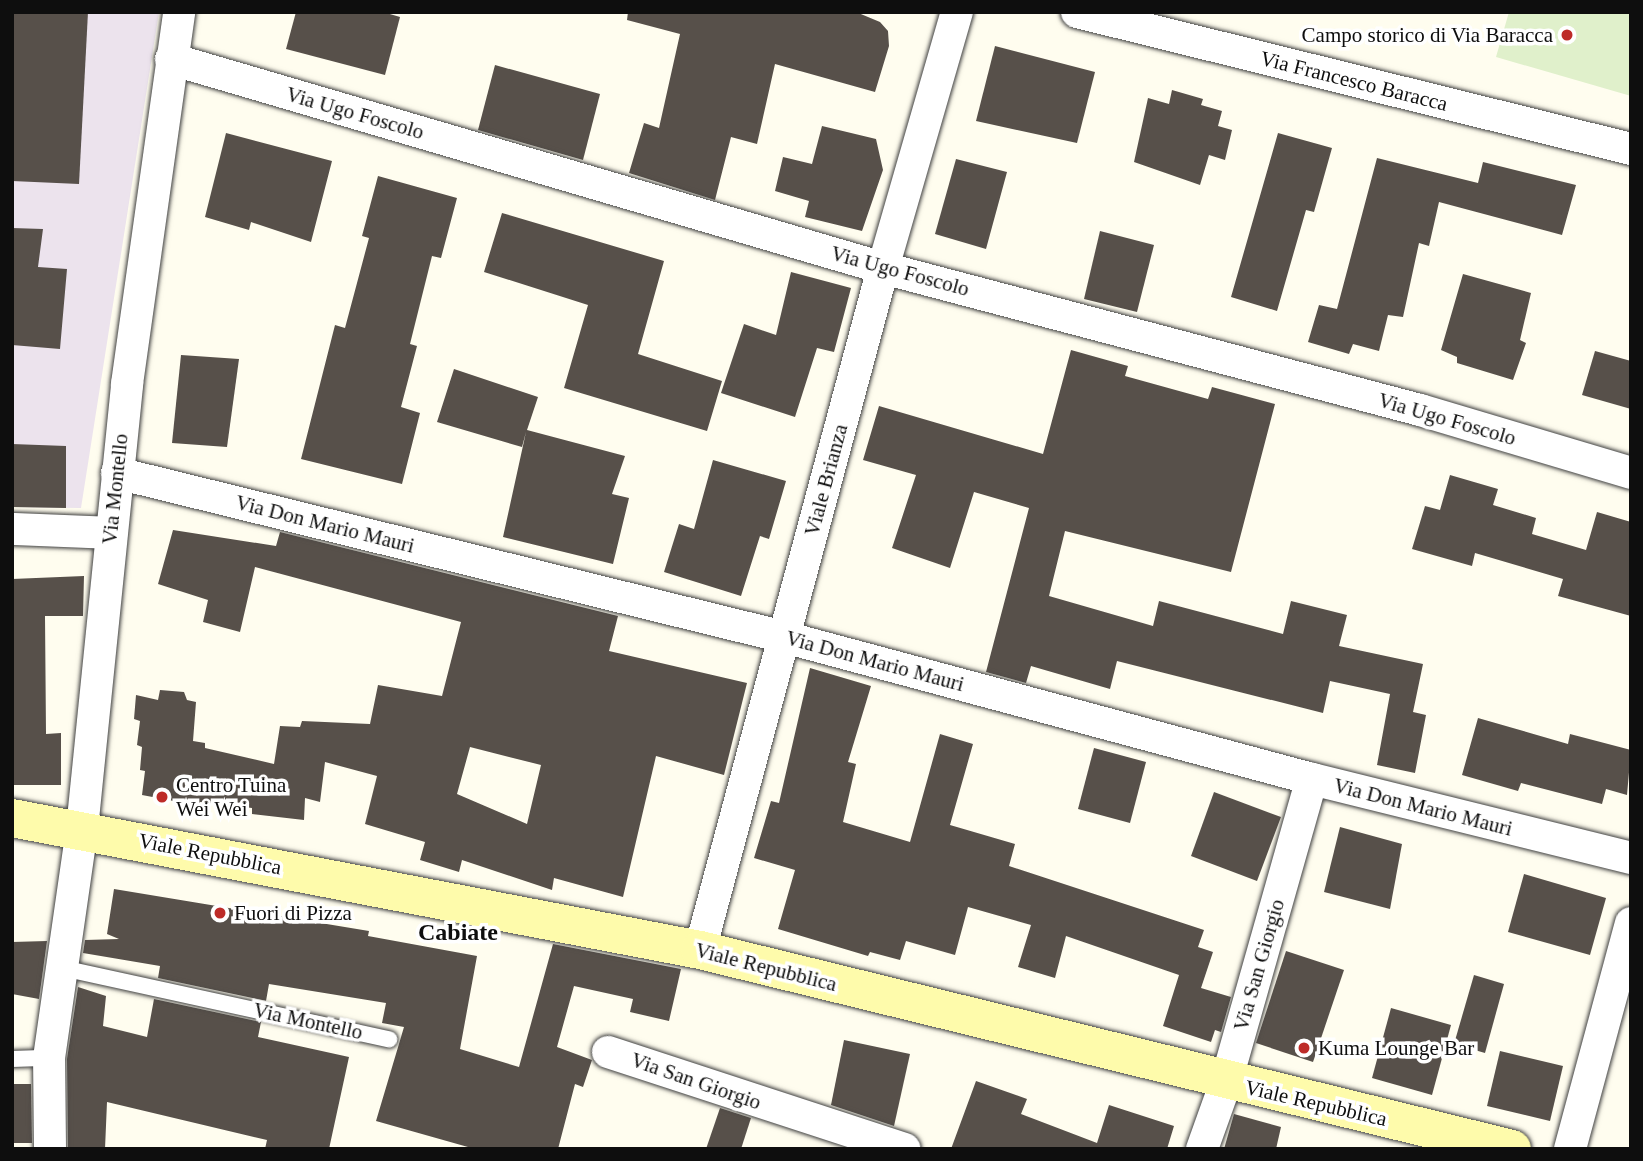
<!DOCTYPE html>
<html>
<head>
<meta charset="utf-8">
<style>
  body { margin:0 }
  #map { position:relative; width:1643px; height:1161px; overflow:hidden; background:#fffdef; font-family:Georgia,serif }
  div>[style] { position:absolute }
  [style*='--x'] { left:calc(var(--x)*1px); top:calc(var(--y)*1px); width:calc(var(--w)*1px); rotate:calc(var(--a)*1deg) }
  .industrial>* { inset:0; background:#ece3ed }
  .pitch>* { inset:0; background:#e0f0cb }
  .building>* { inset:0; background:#57504a }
  .roads { filter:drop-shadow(0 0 2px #414141) drop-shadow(0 0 2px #414141) }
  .lane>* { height:16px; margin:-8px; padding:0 8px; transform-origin:8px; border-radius:8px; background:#fff }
  .street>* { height:32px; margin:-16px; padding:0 16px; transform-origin:16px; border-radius:16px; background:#fff }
  .secondary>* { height:38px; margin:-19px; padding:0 19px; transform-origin:19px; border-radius:19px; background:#fefbab }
  .dots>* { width:19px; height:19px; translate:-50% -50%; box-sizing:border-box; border:4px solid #fff; border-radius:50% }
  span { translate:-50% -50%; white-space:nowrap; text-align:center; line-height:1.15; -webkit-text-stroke:7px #fff; paint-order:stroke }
  .poi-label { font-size:21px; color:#0e0e0e }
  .right { translate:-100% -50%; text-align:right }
  .left { translate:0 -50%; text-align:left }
  .street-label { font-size:21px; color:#0e0e0e }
  .quarter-label { font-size:24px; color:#0e0e0e; font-weight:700 }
  .frame { position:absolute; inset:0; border:14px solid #0e0e0e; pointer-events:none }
</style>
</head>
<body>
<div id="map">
  <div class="industrial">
    <i style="clip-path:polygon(12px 12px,159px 12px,81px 508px,12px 507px)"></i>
  </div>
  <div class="pitch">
    <i style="clip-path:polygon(1509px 12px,1631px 12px,1631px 96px,1496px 57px)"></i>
  </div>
  <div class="building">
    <i style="clip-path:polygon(12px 12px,88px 12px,79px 184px,12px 181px)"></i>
    <i style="clip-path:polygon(296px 12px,383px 12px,400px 17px,385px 75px,286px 49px)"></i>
    <i style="clip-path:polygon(628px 12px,856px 12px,880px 22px,888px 31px,889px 46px,875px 92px,775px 64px,757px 144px,731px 137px,715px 200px,629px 173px,644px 123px,659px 128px,680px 34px,627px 20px)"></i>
    <i style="clip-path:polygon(995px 46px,1095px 72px,1077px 143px,976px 121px)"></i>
    <i style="clip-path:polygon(495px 65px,600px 94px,583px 160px,478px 130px)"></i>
    <i style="clip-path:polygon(1172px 90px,1203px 99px,1201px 105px,1222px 111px,1218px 126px,1232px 130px,1225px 160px,1209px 155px,1200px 185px,1134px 162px,1148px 98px,1169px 104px)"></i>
    <i style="clip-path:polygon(822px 126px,876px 139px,883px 170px,862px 231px,805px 217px,809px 201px,775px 191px,783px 157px,812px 164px)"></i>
    <i style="clip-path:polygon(226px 133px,332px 161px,311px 242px,251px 222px,249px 230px,205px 217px)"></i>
    <i style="clip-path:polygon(1278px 133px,1332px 148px,1314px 212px,1306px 210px,1277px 311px,1231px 297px)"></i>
    <i style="clip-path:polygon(1377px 158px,1478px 183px,1483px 162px,1576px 185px,1562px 235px,1439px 202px,1429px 246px,1419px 243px,1403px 317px,1388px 315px,1379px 351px,1353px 344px,1349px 354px,1308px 342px,1319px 305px,1337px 309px)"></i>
    <i style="clip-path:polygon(956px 159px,1007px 172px,986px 249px,935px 234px)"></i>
    <i style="clip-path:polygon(378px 176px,457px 198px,441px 258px,432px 256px,410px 344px,417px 346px,401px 407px,420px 413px,402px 484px,301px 459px,335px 325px,345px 328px,369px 238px,362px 236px)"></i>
    <i style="clip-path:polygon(502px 213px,664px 261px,638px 354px,722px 381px,707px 431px,564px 388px,588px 305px,484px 272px)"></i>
    <i style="clip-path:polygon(12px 228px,43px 229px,38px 267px,67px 269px,60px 349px,12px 345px)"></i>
    <i style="clip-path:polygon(1100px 231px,1154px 245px,1137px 312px,1084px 299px)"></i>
    <i style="clip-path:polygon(791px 272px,851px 288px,834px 352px,817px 348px,795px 417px,721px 393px,744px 324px,776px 335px)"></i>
    <i style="clip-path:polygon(1463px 274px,1531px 293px,1520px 340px,1526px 343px,1513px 380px,1457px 363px,1457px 357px,1441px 350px)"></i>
    <i style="clip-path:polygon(1071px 350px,1128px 366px,1125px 376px,1208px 399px,1212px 387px,1275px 404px,1231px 572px,1065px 531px,1049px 596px,1153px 626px,1159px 601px,1283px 634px,1291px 601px,1347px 615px,1339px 646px,1423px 664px,1413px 712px,1426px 715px,1415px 773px,1377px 765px,1390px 694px,1330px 681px,1323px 713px,1117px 661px,1110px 689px,1031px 666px,1026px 683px,986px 672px,1029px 508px,974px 492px,950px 568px,892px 548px,916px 475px,863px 460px,879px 406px,1043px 454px)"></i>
    <i style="clip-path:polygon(1595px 351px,1631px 361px,1631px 409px,1582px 395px)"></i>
    <i style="clip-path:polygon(181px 355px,239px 359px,227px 447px,172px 443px)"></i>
    <i style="clip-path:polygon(454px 369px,538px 397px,527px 430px,625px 456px,612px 494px,629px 498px,613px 564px,503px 537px,526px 432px,522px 447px,437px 422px)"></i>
    <i style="clip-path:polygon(12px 444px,66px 446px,66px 508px,12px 507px)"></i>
    <i style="clip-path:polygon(713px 460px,786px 481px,769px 539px,760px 536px,741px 596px,664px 572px,679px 524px,694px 529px)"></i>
    <i style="clip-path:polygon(1450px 475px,1498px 489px,1493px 505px,1536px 518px,1532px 534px,1586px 550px,1597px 512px,1631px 522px,1631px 616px,1558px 596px,1563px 579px,1475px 553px,1472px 566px,1412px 549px,1425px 506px,1440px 510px)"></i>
    <i style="clip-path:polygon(evenodd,173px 530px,276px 546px,280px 532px,618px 616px,609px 651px,747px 683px,724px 775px,656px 756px,623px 897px,554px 878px,552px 890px,462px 860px,459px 872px,420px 860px,425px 842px,365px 824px,377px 776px,325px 762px,320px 802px,305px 798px,304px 820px,252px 814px,252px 808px,200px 802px,200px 806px,142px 795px,145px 771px,140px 770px,142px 747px,137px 745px,140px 721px,134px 719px,136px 695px,158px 700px,160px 690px,184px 692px,187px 700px,196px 702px,193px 741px,205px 743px,205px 748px,274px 764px,280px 726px,300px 727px,302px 721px,370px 724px,378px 685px,442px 696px,461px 622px,255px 567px,240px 632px,203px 622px,208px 600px,158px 584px,173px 530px,470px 747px,541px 765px,527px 824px,457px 794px,470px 747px)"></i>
    <i style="clip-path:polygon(84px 576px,83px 616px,45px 616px,46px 734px,61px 733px,61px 785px,12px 785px,12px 579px)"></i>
    <i style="clip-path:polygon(810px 668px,871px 686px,848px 762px,856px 764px,843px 822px,910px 842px,940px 734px,973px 744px,950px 825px,1015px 844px,1009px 866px,1204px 930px,1198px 947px,1213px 952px,1201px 988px,1231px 997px,1221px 1032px,1215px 1030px,1211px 1042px,1163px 1026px,1179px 975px,1066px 936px,1055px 978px,1018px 967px,1031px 925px,968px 907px,955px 955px,906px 941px,900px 960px,870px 952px,868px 956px,778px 929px,795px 870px,754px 858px,771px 801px,779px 803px)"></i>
    <i style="clip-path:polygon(1478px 718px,1568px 744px,1570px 734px,1631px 750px,1627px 795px,1606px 789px,1602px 804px,1521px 783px,1518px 791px,1462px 775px)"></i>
    <i style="clip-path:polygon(1094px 748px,1146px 762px,1130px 823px,1078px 809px)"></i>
    <i style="clip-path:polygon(1214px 792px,1281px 817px,1257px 881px,1191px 856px)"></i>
    <i style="clip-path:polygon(1340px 827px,1402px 844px,1390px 909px,1324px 892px)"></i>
    <i style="clip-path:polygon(1524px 874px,1606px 898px,1590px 955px,1508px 932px)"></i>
    <i style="clip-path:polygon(114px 889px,369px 931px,368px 936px,477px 956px,460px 1049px,519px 1067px,553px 944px,681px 969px,669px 1021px,630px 1012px,633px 999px,574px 986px,557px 1047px,592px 1060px,583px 1087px,575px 1084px,558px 1149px,475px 1149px,376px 1121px,404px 1027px,382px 1023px,386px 1003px,269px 984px,266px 1001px,158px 978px,160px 966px,83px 953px,85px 940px,119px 939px,107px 934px)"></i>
    <i style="clip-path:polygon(47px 941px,39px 999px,12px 994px,12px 942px)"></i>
    <i style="clip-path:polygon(1286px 951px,1344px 970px,1313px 1062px,1256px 1043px)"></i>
    <i style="clip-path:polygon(1474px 975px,1504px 984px,1485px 1053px,1454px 1044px)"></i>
    <i style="clip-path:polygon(78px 987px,106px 996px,103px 1026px,147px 1037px,154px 999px,261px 1022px,258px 1037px,349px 1057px,329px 1149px,265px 1149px,267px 1140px,107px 1102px,105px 1149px,68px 1149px,67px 1059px)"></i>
    <i style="clip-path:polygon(1391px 1008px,1451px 1025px,1432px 1095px,1372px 1078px)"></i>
    <i style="clip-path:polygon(844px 1040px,910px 1054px,894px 1126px,831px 1105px)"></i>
    <i style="clip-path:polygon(1500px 1051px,1563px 1066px,1550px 1121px,1487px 1106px)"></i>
    <i style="clip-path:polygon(976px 1081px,1027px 1099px,1021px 1114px,1097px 1143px,1109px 1105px,1174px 1126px,1167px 1149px,951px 1149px)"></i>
    <i style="clip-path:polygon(12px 1084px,31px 1084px,32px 1143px,12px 1143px)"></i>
    <i style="clip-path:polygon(720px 1108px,751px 1118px,741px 1149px,706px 1149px)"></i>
    <i style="clip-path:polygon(1234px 1114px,1281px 1127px,1276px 1149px,1224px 1149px)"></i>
  </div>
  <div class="roads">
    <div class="lane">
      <i style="--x:62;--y:968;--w:335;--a:12.3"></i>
      <i style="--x:12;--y:1059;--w:37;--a:-2"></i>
    </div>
    <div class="street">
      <i style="--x:1077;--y:12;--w:571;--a:13.89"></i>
      <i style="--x:171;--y:59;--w:742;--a:16.36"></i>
      <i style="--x:883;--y:268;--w:555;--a:14.81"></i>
      <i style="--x:1420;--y:410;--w:220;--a:16.6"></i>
      <i style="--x:117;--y:473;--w:687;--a:13.81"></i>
      <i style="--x:784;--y:637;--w:547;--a:15.05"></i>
      <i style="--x:1312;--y:779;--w:329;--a:13.9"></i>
      <i style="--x:12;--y:529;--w:98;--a:2.3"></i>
      <i style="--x:700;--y:950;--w:706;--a:-74.98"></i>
      <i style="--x:883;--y:268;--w:266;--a:-73.9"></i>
      <i style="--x:608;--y:1052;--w:312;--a:18.1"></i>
      <i style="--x:50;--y:1149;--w:91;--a:-90.6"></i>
      <i style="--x:49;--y:1058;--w:231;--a:-81.8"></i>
      <i style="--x:82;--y:829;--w:447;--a:-84.2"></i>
      <i style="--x:127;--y:384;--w:376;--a:-82"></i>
      <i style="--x:1202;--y:1149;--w:71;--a:-70.3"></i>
      <i style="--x:1226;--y:1082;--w:315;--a:-74.2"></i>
      <i style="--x:1570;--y:1149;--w:234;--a:-74.9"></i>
    </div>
    <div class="secondary">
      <i style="--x:12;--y:818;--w:701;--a:10.86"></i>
      <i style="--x:700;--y:950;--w:836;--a:13.77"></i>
    </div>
  </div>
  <div class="dots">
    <i style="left:1567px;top:35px;background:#bd2b28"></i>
    <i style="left:162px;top:797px;background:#bd2b28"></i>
    <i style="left:220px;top:913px;background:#bd2b28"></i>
    <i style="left:1304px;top:1048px;background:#bd2b28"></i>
  </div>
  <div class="poi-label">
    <span class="right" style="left:1553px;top:35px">Campo storico di Via Baracca</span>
    <span class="left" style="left:176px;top:797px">Centro Tuina<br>Wei Wei</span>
    <span class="left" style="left:234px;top:913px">Fuori di Pizza</span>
    <span class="left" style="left:1318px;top:1048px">Kuma Lounge Bar</span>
  </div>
  <div class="street-label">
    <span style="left:1354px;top:81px;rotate:14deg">Via Francesco Baracca</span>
    <span style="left:355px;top:113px;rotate:16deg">Via Ugo Foscolo</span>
    <span style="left:900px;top:271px;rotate:15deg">Via Ugo Foscolo</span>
    <span style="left:1447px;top:419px;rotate:16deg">Via Ugo Foscolo</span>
    <span style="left:826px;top:480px;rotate:-75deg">Viale Brianza</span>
    <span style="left:115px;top:489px;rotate:-84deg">Via Montello</span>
    <span style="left:325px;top:524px;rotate:14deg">Via Don Mario Mauri</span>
    <span style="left:875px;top:661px;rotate:15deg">Via Don Mario Mauri</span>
    <span style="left:1423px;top:807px;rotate:14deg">Via Don Mario Mauri</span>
    <span style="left:210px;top:854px;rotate:11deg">Viale Repubblica</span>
    <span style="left:1259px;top:965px;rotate:-74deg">Via San Giorgio</span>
    <span style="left:766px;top:967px;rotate:14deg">Viale Repubblica</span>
    <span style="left:308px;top:1021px;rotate:12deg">Via Montello</span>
    <span style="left:696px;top:1081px;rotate:19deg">Via San Giorgio</span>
    <span style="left:1316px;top:1103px;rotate:13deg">Viale Repubblica</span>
  </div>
  <div class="quarter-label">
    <span style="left:458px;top:933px">Cabiate</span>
  </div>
  <div class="frame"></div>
</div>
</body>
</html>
